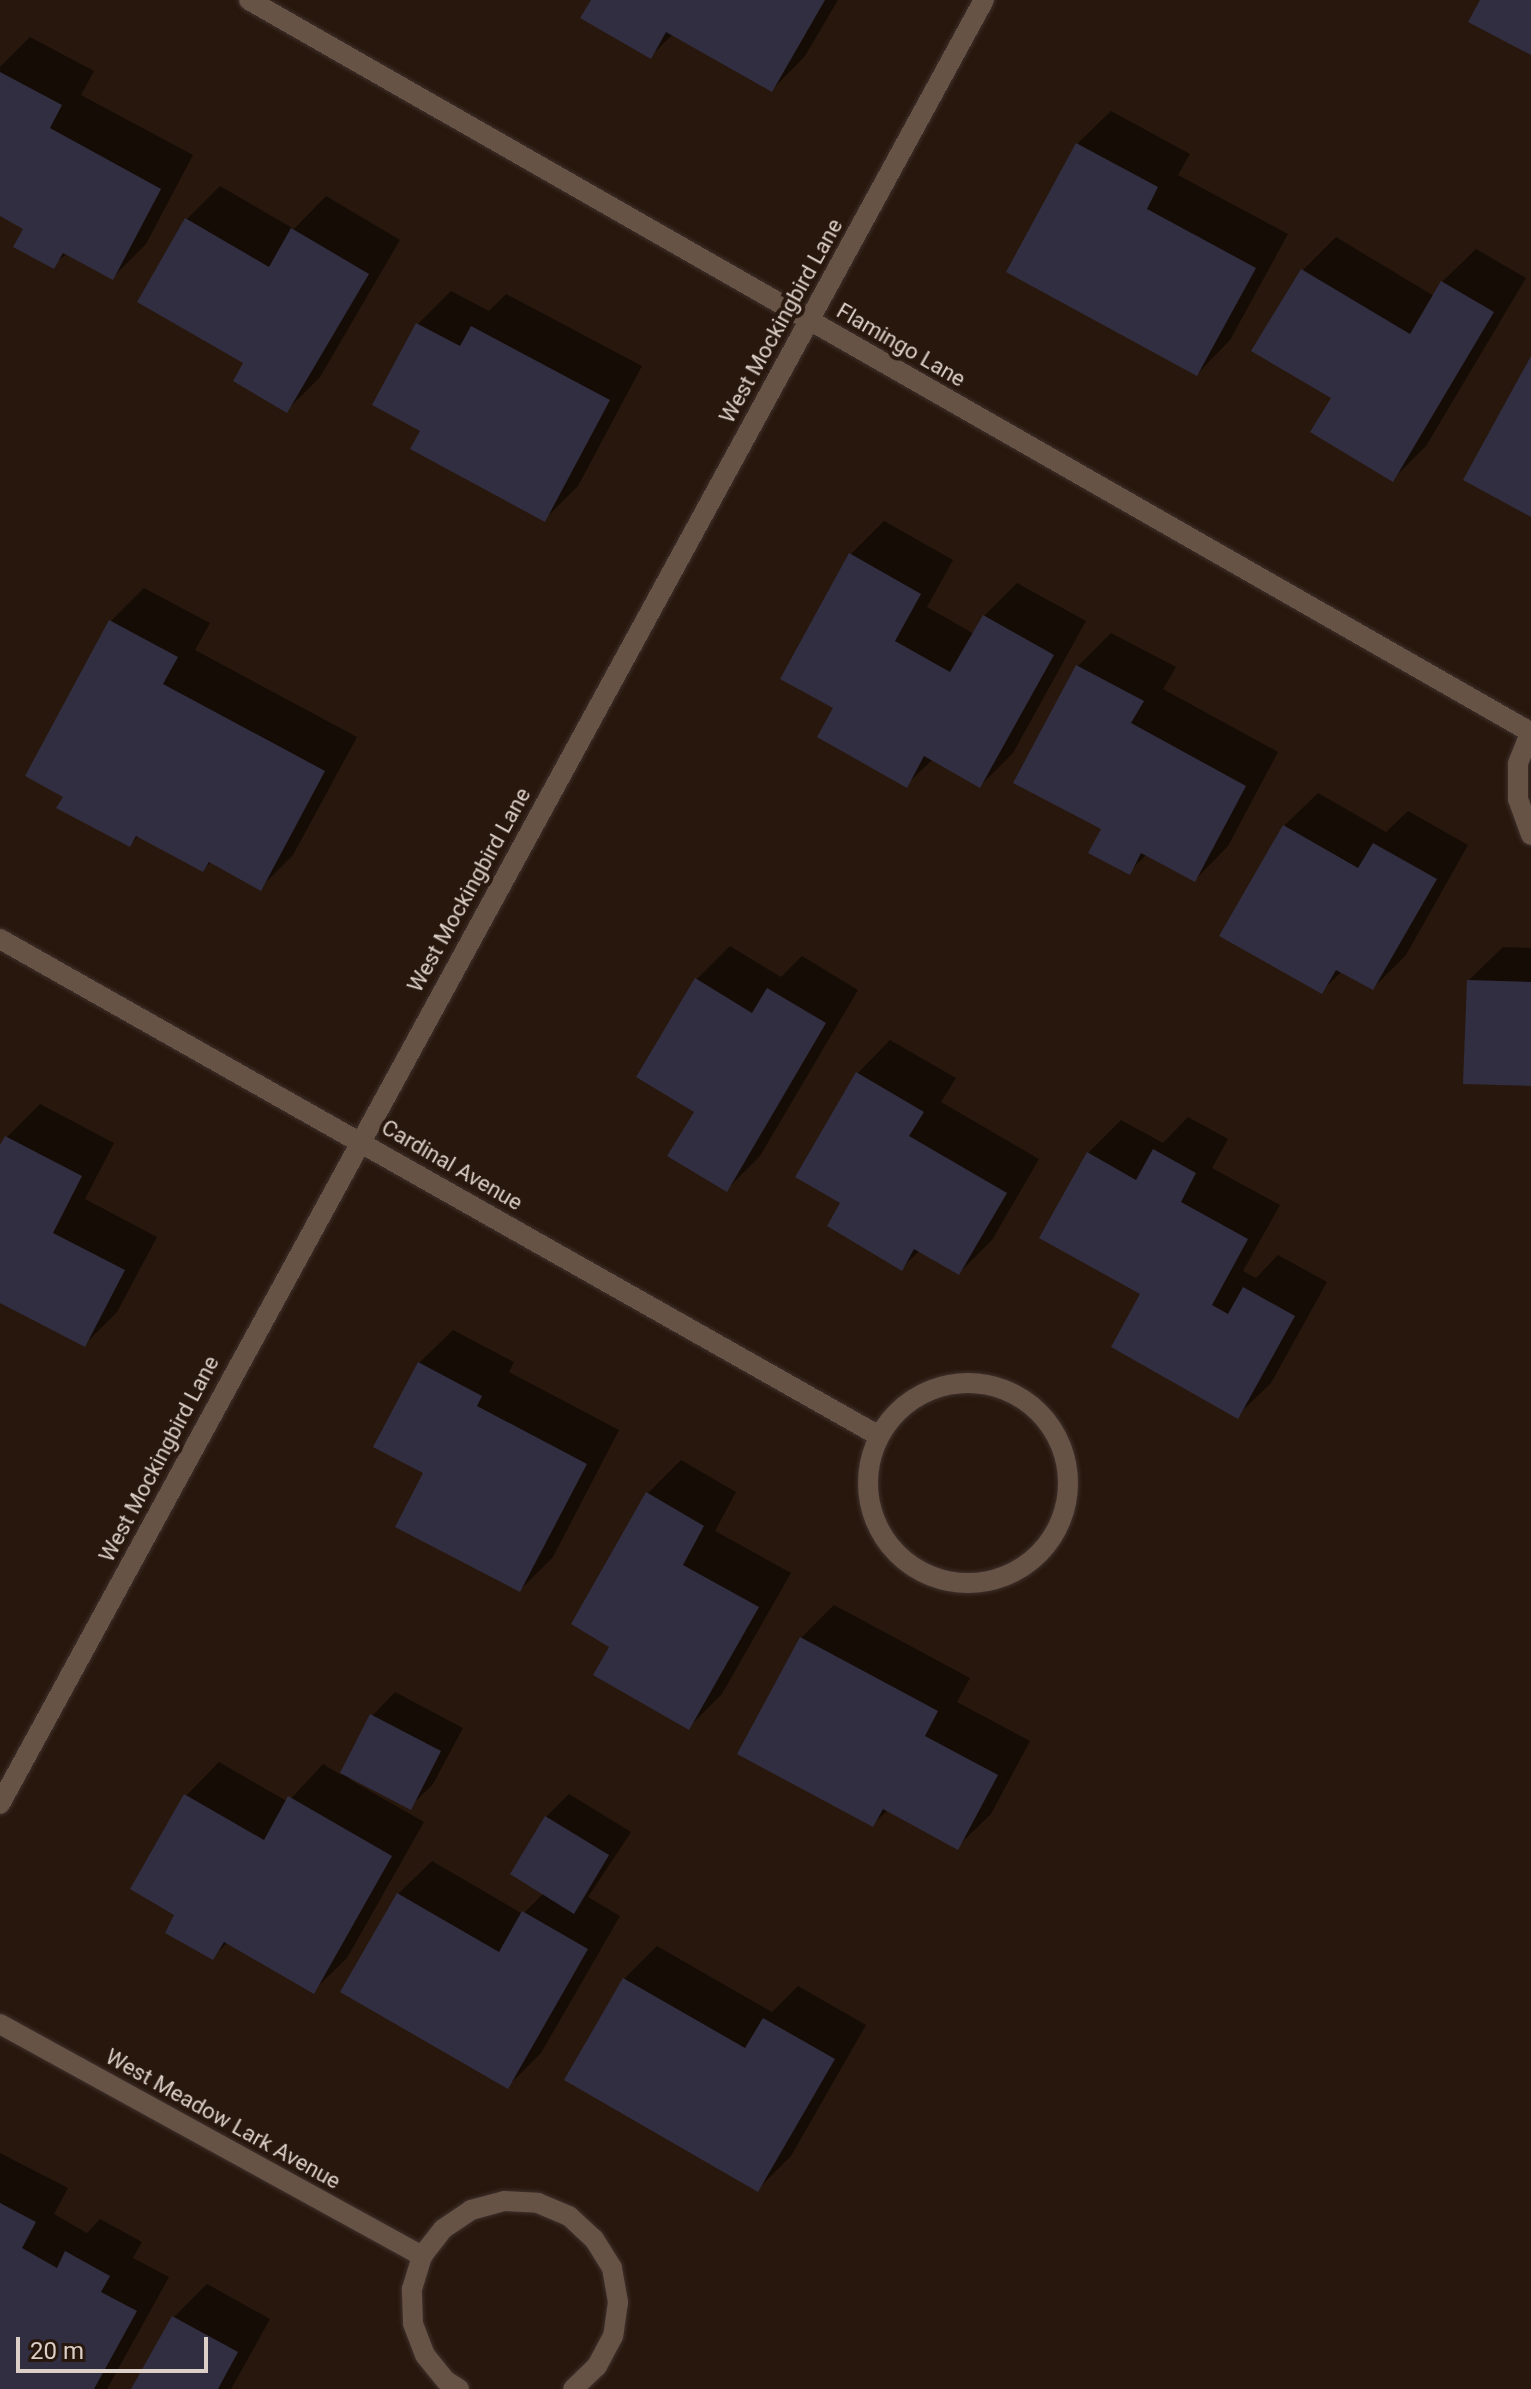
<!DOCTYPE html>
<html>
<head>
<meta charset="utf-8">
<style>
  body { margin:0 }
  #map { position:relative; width:1531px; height:2389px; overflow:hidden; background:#28170c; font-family:Roboto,sans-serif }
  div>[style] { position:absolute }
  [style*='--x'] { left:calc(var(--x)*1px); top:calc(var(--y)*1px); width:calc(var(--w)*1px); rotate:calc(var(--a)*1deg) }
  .shadow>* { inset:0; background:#0007 }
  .building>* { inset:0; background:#312e41 }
  .roads { filter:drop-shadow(0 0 2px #3d302c) drop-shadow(0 0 2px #3d302c) }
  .street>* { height:20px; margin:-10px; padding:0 10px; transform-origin:10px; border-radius:10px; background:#675246 }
  .street>.ring { margin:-10px; padding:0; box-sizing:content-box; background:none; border:20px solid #675246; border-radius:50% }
  span { translate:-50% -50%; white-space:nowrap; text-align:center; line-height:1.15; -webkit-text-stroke:8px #28170c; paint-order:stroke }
  .street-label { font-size:22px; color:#dbcfc8 }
  .scale { position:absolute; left:16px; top:2337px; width:192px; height:36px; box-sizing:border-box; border:4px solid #dbcfc8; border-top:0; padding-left:10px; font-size:24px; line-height:28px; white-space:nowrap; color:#dbcfc8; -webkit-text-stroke:6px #28170c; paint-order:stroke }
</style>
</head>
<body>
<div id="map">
  <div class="shadow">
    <i style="clip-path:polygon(593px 0,838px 0,805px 56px,772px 90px,673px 34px,651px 56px)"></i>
    <i style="clip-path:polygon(30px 37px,94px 71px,81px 95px,193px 155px,146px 244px,113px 277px,67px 253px,53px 266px,26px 228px,0 214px,0 67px)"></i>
    <i style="clip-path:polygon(1111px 111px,1190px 154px,1178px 175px,1288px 234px,1230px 340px,1197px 374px,1077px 144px)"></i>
    <i style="clip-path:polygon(220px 186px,294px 229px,326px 196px,400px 240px,320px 377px,287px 410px,246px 362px,187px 219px)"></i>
    <i style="clip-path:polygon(1336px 237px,1434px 296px,1442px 282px,1476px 249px,1526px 278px,1426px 446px,1392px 480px,1334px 397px,1303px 270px)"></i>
    <i style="clip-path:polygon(451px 291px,489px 311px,506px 294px,642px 366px,578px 486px,545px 519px,423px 430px,418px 324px)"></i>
    <i style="clip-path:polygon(884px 521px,953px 560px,927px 607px,974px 634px,984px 616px,1017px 583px,1086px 621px,1013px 753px,980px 786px,933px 759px,906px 785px,835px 707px,851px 554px)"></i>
    <i style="clip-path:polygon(144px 588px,210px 623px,195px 650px,357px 737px,293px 855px,260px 888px,212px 861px,203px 870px,139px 835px,130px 845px,65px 796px,111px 621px)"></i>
    <i style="clip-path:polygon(1111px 633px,1176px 667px,1163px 689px,1278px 752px,1228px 846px,1195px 880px,1147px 854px,1129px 872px,1104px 828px,1016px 782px,1078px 666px)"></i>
    <i style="clip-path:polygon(1318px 793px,1386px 832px,1408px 811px,1468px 845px,1406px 955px,1373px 988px,1342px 971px,1322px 991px,1284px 826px)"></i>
    <i style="clip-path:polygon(730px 946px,781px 977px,802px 956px,858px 990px,760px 1156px,727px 1189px,696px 980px)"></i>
    <i style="clip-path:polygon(1503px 947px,1531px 948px,1531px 1102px,1531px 1084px,1469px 980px)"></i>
    <i style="clip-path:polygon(890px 1040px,956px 1078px,941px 1102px,1039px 1159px,992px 1240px,959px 1273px,920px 1250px,902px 1268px,857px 1074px)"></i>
    <i style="clip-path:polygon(40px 1104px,114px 1143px,85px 1199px,157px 1237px,117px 1312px,84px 1345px,0 1300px,0 1150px,7px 1137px)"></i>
    <i style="clip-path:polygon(1188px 1117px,1228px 1139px,1212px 1168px,1280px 1205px,1243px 1271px,1256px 1278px,1278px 1255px,1327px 1282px,1271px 1383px,1237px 1416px,1143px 1294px,1088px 1153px,1121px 1120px,1163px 1143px)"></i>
    <i style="clip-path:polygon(453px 1330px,514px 1362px,509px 1372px,619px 1430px,553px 1557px,520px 1590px,419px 1363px)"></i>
    <i style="clip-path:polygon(681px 1460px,736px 1492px,715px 1531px,791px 1573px,722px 1694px,689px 1727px,612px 1646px,647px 1494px)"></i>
    <i style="clip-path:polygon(834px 1605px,970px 1678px,957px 1702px,1030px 1741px,991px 1814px,957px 1847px,888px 1810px,873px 1824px,801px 1638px)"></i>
    <i style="clip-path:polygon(395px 1692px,463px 1728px,433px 1784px,410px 1807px,351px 1776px,349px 1779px,424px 1822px,347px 1958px,313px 1991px,228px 1942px,213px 1957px,177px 1915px,186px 1796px,219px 1762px,288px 1802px,323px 1764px,341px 1775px,372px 1716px)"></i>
    <i style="clip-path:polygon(569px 1794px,631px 1832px,588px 1897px,620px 1916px,541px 2053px,507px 2087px,398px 1894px,432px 1861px,523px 1914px,544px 1893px,546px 1817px)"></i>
    <i style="clip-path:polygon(657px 1946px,772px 2012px,798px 1986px,866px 2025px,791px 2156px,758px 2189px,624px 1979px)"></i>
    <i style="clip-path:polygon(0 2153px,68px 2188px,54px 2214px,87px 2233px,100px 2219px,142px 2242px,133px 2258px,169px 2277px,107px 2389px,0 2389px)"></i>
    <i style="clip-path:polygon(207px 2284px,270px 2319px,231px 2389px,134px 2389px,174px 2317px)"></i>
  </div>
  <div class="building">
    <i style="clip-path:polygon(591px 0,825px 0,772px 92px,666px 32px,651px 59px,580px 18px)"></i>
    <i style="clip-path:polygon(1480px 0,1531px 0,1531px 55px,1468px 22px)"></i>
    <i style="clip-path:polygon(0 72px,62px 105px,50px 128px,161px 189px,113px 280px,63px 253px,54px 269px,13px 247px,23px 229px,0 216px)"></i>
    <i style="clip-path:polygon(1076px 143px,1158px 187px,1147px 209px,1256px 268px,1197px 376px,1006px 272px)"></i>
    <i style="clip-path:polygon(185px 218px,269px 267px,291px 228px,369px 274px,287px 413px,233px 381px,243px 363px,137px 302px)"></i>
    <i style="clip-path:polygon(1301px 269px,1410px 334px,1441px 281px,1494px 312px,1393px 482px,1310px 432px,1331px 398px,1251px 351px)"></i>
    <i style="clip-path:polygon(416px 323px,460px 346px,471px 326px,610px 400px,545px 522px,410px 449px,420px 431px,372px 405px)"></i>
    <i style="clip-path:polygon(1531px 356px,1531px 517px,1463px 480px)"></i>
    <i style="clip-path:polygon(849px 553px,921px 594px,895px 641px,950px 672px,983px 615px,1054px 655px,980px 788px,924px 756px,907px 788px,817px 737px,833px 708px,780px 679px)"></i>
    <i style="clip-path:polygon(109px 620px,178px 657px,163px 684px,325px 771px,261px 891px,209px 862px,203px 872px,136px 836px,130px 847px,56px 808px,63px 797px,25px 776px)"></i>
    <i style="clip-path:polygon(1076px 665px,1144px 701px,1131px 723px,1246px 786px,1195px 882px,1141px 853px,1130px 875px,1088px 853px,1101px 829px,1013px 783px)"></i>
    <i style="clip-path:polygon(1283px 825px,1358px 868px,1373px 843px,1437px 879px,1373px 990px,1336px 970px,1322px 994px,1219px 936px)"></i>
    <i style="clip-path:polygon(695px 978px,752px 1013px,767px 988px,826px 1023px,727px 1192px,667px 1156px,694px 1112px,636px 1077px)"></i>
    <i style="clip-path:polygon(1467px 980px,1531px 982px,1531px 1086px,1463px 1084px)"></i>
    <i style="clip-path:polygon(856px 1072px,924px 1112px,909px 1136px,1007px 1193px,959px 1275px,914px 1249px,902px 1271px,827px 1226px,840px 1203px,795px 1177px)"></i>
    <i style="clip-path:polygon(5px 1136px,82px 1176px,53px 1233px,125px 1270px,85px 1347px,0 1303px,0 1145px)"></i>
    <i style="clip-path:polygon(1153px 1149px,1196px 1173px,1181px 1202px,1248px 1239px,1212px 1305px,1228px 1314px,1243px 1287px,1295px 1316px,1238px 1419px,1111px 1347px,1140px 1294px,1039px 1238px,1087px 1152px,1136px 1180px)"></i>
    <i style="clip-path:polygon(418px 1362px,482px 1396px,477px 1406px,587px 1464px,520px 1592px,395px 1527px,423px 1473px,373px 1447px)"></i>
    <i style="clip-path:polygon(646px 1492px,704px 1526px,683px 1565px,759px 1607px,689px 1730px,593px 1675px,609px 1647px,571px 1624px)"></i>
    <i style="clip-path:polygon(800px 1637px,938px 1711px,925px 1736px,998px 1775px,958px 1850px,883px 1809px,873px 1827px,737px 1754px)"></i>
    <i style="clip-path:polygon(370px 1714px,441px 1751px,411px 1810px,340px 1773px)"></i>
    <i style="clip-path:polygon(184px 1794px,264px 1840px,288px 1796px,392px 1856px,314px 1994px,224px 1942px,213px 1960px,165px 1933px,174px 1915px,130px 1889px)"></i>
    <i style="clip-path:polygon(545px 1816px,609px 1855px,574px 1914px,510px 1874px)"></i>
    <i style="clip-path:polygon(397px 1893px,499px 1952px,522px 1911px,588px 1949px,508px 2089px,340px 1992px)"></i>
    <i style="clip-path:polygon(623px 1978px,745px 2048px,763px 2018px,835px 2059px,758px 2192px,564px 2080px)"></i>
    <i style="clip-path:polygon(0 2203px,36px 2222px,22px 2248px,57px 2268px,65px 2251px,110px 2276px,101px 2292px,137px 2311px,94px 2389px,0 2389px)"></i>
    <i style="clip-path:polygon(172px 2316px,238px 2352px,218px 2389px,131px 2389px)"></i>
  </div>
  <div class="roads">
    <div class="street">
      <i style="--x:249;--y:0;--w:1475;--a:29.74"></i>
      <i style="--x:1531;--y:731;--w:35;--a:112"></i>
      <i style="--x:1518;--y:764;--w:35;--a:90"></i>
      <i style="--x:1518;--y:799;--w:38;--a:70"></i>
      <i style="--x:0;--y:939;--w:1010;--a:29.48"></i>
      <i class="ring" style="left:868px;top:1383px;width:180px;height:180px"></i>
      <i style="--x:0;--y:1804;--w:2055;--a:-61.39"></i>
      <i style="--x:0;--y:2024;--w:482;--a:28.8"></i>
      <i style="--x:459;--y:2389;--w:15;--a:-148"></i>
      <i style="--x:446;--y:2381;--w:33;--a:-129"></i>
      <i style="--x:425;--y:2355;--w:34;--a:-111"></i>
      <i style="--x:413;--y:2323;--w:34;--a:-92"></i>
      <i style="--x:412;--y:2289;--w:34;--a:-73"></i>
      <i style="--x:422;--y:2256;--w:34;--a:-52"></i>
      <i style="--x:443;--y:2229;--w:34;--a:-34"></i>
      <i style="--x:471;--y:2210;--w:34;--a:-15"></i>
      <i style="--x:504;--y:2201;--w:34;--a:3"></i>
      <i style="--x:538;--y:2203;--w:34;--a:23"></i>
      <i style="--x:569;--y:2216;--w:34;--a:43"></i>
      <i style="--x:594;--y:2239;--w:34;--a:58"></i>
      <i style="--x:612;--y:2268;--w:35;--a:80"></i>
      <i style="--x:618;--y:2302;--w:34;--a:98"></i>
      <i style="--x:613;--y:2336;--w:34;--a:118"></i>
      <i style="--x:597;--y:2366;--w:33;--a:136"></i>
    </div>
  </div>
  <div class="street-label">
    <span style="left:781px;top:321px;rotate:-61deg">West Mockingbird Lane</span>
    <span style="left:901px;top:345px;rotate:30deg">Flamingo Lane</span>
    <span style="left:469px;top:890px;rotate:-61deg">West Mockingbird Lane</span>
    <span style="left:452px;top:1165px;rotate:30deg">Cardinal Avenue</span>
    <span style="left:159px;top:1459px;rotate:-62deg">West Mockingbird Lane</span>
    <span style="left:223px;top:2119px;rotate:29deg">West Meadow Lark Avenue</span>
  </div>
  <div class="scale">20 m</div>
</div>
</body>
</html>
